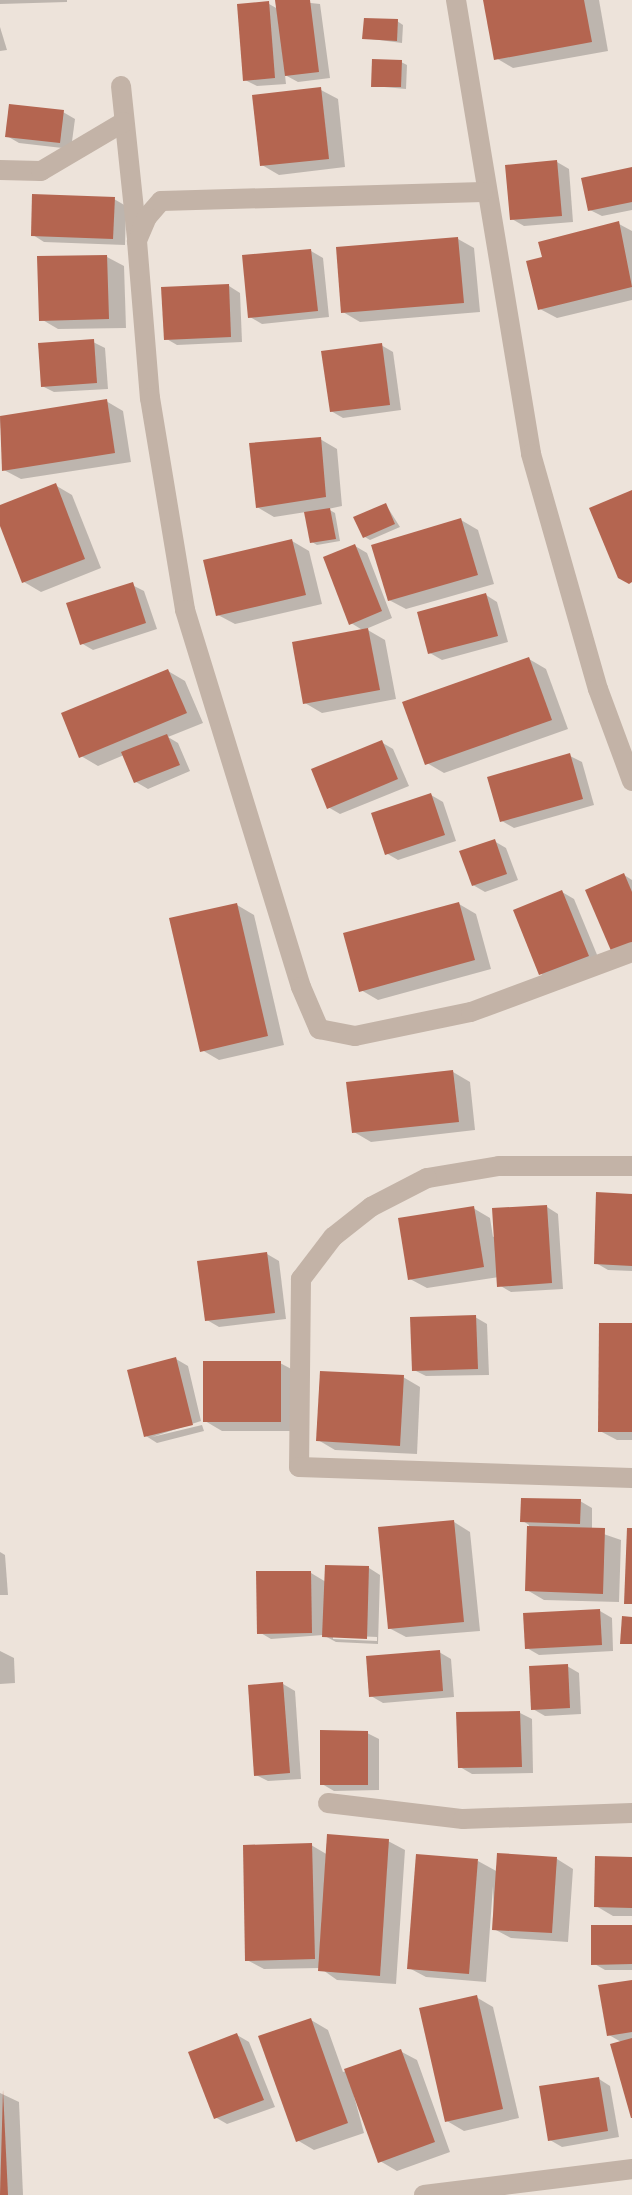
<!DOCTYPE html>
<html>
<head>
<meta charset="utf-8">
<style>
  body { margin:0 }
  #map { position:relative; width:632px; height:2195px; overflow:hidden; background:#ede3da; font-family:"DejaVu Sans",sans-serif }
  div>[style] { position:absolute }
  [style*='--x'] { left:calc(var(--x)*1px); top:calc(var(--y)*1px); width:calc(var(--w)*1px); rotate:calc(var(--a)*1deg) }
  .shadow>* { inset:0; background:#0003 }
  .building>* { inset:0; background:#b46550 }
  .minor>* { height:20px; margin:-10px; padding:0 10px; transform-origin:10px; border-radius:10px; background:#c3b3a7 }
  span { translate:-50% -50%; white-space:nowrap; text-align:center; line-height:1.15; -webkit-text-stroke:6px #f5ede5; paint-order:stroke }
</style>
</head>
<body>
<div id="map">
  <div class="shadow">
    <i style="clip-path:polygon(0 0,67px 0,67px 2px,0 4px)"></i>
    <i style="clip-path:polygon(283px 0,320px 4px,330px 78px,298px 82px,285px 75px,286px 84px,257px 86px,245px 80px,269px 4px,278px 9px)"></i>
    <i style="clip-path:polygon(485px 0,599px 0,608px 51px,513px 68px,496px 58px)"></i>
    <i style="clip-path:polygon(397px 21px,403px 25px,402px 43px,364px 38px)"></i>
    <i style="clip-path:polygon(0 27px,7px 50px,0 51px)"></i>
    <i style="clip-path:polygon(401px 62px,407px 65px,406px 89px,373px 86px)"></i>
    <i style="clip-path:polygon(321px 90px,338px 99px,345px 167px,279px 175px,262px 165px)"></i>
    <i style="clip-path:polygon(63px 112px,75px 119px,71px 149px,19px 143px,7px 136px)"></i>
    <i style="clip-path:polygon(557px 162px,569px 169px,573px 222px,524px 226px,512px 219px)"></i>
    <i style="clip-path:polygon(632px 170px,632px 210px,602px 216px,590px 210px)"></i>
    <i style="clip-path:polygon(114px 199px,126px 206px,125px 245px,44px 242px,33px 235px)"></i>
    <i style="clip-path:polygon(619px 224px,632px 231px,632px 300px,557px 318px,540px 309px)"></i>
    <i style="clip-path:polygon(458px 239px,474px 248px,480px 312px,360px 322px,343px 312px)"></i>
    <i style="clip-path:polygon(311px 251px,323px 258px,329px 317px,262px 324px,250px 317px)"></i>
    <i style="clip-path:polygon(107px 257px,124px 266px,126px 328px,58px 329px,41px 319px)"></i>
    <i style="clip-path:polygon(229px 286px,240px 293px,242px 342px,177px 345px,165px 338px)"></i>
    <i style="clip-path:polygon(93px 342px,105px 348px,108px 389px,54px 392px,42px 386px)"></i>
    <i style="clip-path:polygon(381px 345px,393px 352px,401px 410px,343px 418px,331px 411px)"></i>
    <i style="clip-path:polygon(106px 401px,123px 411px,131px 462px,21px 479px,4px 470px,0 418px)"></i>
    <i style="clip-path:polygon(320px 439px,337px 449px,342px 506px,328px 509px,335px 513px,340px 541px,317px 545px,312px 542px,306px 512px,274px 517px,257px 507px)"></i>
    <i style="clip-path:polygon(55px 485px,72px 495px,101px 568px,41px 592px,24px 582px,0 520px,0 507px)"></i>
    <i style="clip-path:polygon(386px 505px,400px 527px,370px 540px,365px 537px)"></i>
    <i style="clip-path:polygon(461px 520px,478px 530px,494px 584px,406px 609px,389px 600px)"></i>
    <i style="clip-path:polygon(292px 541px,309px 551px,322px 604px,235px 624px,218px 615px)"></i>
    <i style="clip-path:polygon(355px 546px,367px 553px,392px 618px,366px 629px,385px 640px,396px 699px,322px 713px,305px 703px,364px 631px,351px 623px)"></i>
    <i style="clip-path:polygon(132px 585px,144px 591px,157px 629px,93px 650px,81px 643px)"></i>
    <i style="clip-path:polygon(486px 595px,497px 602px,508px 642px,442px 660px,430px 653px)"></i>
    <i style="clip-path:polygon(529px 659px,546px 669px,568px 729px,444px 773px,427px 763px)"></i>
    <i style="clip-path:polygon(168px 671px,185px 681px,203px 723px,168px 737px,178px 743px,190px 771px,148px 789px,136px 782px,124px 755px,98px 766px,81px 756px)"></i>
    <i style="clip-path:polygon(381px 742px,393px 749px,409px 786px,340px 814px,328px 807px)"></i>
    <i style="clip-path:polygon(570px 756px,582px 762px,594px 805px,514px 828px,502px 821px)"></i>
    <i style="clip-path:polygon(431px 795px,443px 802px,456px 841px,398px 860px,386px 853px)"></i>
    <i style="clip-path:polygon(494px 841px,506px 848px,518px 880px,485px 892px,473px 885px)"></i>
    <i style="clip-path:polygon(624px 875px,632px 880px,632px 956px)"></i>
    <i style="clip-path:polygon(562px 892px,574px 899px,600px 962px,553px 981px,541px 974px)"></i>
    <i style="clip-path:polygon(459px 904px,476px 914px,491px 969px,378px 1000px,361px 990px)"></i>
    <i style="clip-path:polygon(237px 905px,254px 915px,284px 1045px,219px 1060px,202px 1050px)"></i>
    <i style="clip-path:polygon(453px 1072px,470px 1082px,475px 1130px,371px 1142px,354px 1132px)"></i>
    <i style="clip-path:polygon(632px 1196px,632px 1271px,608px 1270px,596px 1263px)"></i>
    <i style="clip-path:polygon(547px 1207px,558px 1214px,563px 1289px,511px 1292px,499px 1285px,499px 1277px,427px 1288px,410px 1279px,473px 1208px,490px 1218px,493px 1237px)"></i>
    <i style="clip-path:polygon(267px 1254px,279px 1261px,286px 1319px,219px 1327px,207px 1320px)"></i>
    <i style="clip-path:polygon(475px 1317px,487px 1324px,489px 1375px,426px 1376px,414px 1370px)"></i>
    <i style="clip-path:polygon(632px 1325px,632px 1440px,617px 1440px,600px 1431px)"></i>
    <i style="clip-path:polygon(176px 1359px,188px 1366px,201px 1421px,152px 1437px,202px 1425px,204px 1431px,157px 1443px,146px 1436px)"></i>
    <i style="clip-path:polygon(280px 1363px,297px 1372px,297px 1431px,222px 1431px,205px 1421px)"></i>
    <i style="clip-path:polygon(403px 1377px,420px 1387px,417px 1454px,335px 1450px,318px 1440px)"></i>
    <i style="clip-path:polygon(580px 1501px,592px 1508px,592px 1530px,621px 1540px,619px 1602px,544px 1600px,527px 1590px,529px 1525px,523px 1521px)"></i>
    <i style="clip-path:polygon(454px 1522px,470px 1532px,480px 1631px,406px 1637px,389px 1628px)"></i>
    <i style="clip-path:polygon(0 1552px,5px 1555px,8px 1595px,0 1595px)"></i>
    <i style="clip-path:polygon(evenodd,369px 1568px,380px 1575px,378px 1644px,336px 1642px,323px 1635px,271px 1639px,259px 1632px,311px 1573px,326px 1582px,369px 1568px,333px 1635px,377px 1637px,377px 1641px,333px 1639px,333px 1635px)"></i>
    <i style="clip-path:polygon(600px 1611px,612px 1618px,613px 1651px,539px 1655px,527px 1648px)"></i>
    <i style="clip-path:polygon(0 1651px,14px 1658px,15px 1683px,0 1684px)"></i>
    <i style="clip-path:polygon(439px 1652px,451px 1659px,454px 1697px,383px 1703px,371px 1696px)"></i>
    <i style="clip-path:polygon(567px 1666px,579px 1673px,581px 1714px,545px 1716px,533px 1709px)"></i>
    <i style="clip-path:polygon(283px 1684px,295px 1691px,301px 1779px,268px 1781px,256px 1775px)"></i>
    <i style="clip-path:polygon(520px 1713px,532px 1719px,533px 1773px,472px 1774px,460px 1767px)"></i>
    <i style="clip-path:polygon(367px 1733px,379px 1739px,379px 1790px,334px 1791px,322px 1784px)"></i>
    <i style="clip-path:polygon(388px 1841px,405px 1850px,396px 1984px,337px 1980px,320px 1968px,264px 1969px,247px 1960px,311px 1845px,328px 1855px)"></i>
    <i style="clip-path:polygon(557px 1859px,573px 1869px,568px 1942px,511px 1938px,494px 1929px,493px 1886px,486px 1982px,426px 1977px,409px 1968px,478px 1861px,498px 1872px)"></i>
    <i style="clip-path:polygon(632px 1859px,632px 1916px,613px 1916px,596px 1906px)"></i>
    <i style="clip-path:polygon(632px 1927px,632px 1970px,605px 1970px,593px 1963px)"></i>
    <i style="clip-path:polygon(632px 1982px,632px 2114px,623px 2043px,609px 2035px)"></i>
    <i style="clip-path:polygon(476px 1997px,493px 2007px,519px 2118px,464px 2131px,447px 2121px)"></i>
    <i style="clip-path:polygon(311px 2020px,328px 2030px,343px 2072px,400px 2051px,417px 2060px,450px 2152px,397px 2171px,380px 2161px,348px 2074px,364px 2133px,314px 2150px,297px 2140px)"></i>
    <i style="clip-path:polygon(237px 2035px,249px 2042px,275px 2107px,227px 2124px,215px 2117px)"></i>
    <i style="clip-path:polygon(599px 2079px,610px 2086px,619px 2137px,562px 2147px,550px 2140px)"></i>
    <i style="clip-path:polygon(0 2093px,19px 2102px,23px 2195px,0 2195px)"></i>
  </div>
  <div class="building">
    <i style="clip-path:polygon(275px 0,310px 0,319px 72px,285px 76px)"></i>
    <i style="clip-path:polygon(483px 0,584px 0,592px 42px,494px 60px)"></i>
    <i style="clip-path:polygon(269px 1px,275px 78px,243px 81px,237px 4px)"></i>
    <i style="clip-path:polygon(364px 18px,398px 19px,397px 41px,362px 39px)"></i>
    <i style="clip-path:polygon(372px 59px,402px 60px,401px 87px,371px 87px)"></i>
    <i style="clip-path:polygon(321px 87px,329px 159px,260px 166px,252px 95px)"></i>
    <i style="clip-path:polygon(9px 104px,64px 110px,60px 143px,5px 137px)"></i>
    <i style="clip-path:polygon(557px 160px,562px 216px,510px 220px,505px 165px)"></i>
    <i style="clip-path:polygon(632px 167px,632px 202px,588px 211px,581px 178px)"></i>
    <i style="clip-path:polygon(32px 194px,115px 197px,113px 239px,31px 236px)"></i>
    <i style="clip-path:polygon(619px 221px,632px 287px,538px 310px,526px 261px,542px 257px,538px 242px)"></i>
    <i style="clip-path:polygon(458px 237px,464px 303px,341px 313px,336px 247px)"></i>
    <i style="clip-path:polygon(311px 249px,318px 311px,248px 318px,242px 255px)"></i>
    <i style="clip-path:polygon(107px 255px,109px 319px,39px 321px,37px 256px)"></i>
    <i style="clip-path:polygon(229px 284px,231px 337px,164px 340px,161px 287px)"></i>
    <i style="clip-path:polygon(94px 339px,97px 383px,41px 387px,38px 343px)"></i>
    <i style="clip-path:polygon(382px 343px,390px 405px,330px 412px,321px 351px)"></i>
    <i style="clip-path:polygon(107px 399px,115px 453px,2px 471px,0 416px)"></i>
    <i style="clip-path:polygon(321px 437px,326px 497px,256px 508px,249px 443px)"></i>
    <i style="clip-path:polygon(56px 483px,85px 559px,22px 583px,0 526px,0 505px)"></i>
    <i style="clip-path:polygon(632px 490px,632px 582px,629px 584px,618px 578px,589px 508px)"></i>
    <i style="clip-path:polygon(386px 503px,395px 524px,363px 538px,353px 517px)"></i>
    <i style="clip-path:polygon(330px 508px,336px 539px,310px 543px,304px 512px)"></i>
    <i style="clip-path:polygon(461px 518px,478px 575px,388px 601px,371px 545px)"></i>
    <i style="clip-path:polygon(292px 539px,306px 595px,216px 616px,203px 560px)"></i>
    <i style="clip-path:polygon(355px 544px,382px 611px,349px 625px,323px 557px)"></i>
    <i style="clip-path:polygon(133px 582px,146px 623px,80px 645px,66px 603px)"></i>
    <i style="clip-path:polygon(486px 593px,498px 636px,428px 654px,417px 612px)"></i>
    <i style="clip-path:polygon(368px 628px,380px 690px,303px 704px,292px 642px)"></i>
    <i style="clip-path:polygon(529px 657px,552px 720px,425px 765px,402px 702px)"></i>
    <i style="clip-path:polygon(168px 669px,187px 713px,79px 758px,61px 713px)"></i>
    <i style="clip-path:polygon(167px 734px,180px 765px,134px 783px,121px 752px)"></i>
    <i style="clip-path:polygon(382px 740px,398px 779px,327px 809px,311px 769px)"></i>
    <i style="clip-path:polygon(570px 753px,583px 799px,500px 822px,487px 777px)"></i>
    <i style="clip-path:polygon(431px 793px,445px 835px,385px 855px,371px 813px)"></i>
    <i style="clip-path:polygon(495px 839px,507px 874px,472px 886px,459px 851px)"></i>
    <i style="clip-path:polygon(624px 873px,632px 892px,632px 945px,612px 953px,585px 890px)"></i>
    <i style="clip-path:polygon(562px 890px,589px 956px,539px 975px,513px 910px)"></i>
    <i style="clip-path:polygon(459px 902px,475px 960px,359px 992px,343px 933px)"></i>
    <i style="clip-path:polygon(237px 903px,268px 1036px,200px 1052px,169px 918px)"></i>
    <i style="clip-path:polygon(453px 1070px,459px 1122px,352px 1133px,346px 1082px)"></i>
    <i style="clip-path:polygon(596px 1192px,632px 1194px,632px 1266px,594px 1264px)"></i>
    <i style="clip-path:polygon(547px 1205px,552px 1283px,497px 1287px,492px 1208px)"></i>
    <i style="clip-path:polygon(474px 1206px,484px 1267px,408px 1280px,398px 1218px)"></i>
    <i style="clip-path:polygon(267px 1252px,275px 1313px,205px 1321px,197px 1261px)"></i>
    <i style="clip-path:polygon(476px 1315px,478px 1369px,412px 1371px,410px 1317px)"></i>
    <i style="clip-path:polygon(599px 1323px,632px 1323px,632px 1432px,598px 1432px)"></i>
    <i style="clip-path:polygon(176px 1357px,193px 1425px,144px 1437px,127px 1370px)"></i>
    <i style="clip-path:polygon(203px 1361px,281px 1361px,281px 1422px,203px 1422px)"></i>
    <i style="clip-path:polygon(320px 1371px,404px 1375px,400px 1446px,316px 1441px)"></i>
    <i style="clip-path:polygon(521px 1498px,581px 1499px,580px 1524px,520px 1522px)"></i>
    <i style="clip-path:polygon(454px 1520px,464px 1622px,388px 1629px,378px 1527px)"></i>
    <i style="clip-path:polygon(527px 1526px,605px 1528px,603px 1594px,525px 1591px)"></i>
    <i style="clip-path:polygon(627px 1528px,632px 1528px,632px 1604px,624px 1604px)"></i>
    <i style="clip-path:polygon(325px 1565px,369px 1566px,367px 1639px,322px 1637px)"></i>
    <i style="clip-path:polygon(256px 1571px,311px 1571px,312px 1633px,257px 1634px)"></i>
    <i style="clip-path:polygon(600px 1609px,602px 1645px,525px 1649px,523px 1613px)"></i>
    <i style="clip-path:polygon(622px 1616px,632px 1617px,632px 1644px,620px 1644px)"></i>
    <i style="clip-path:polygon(440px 1650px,443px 1691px,369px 1697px,366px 1656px)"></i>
    <i style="clip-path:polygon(568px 1664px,570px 1708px,531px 1710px,529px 1666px)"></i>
    <i style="clip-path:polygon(283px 1682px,290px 1773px,254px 1776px,248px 1685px)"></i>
    <i style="clip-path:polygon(520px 1711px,522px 1767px,458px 1768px,456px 1712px)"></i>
    <i style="clip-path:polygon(320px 1730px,368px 1731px,368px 1785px,320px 1785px)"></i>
    <i style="clip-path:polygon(327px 1834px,389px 1839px,380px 1976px,318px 1971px)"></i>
    <i style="clip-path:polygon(312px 1843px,315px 1959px,245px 1961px,243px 1845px)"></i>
    <i style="clip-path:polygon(497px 1853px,557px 1857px,552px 1933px,492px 1930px)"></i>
    <i style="clip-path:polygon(416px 1854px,478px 1859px,469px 1974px,407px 1969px)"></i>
    <i style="clip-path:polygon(595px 1856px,632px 1857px,632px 1908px,594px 1907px)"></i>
    <i style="clip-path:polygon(591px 1925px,632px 1925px,632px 1964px,591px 1965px)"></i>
    <i style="clip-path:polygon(632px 1980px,632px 2032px,607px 2036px,598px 1985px)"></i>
    <i style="clip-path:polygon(477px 1995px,503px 2109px,445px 2122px,419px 2008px)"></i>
    <i style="clip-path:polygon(311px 2018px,348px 2123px,296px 2142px,258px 2036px)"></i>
    <i style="clip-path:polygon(237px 2033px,264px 2100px,214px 2119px,188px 2052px)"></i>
    <i style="clip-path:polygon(632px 2038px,632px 2118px,631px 2118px,610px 2044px)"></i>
    <i style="clip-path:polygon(401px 2049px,435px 2142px,378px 2163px,344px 2069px)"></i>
    <i style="clip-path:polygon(599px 2077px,608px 2131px,548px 2141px,539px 2086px)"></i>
    <i style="clip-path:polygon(3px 2090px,8px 2195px,0 2195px)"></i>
  </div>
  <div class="minor">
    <i style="--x:456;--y:0;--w:460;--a:80.6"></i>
    <i style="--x:531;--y:454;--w:244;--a:74.1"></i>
    <i style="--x:598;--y:689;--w:98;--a:69.7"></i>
    <i style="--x:121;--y:86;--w:152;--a:84"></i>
    <i style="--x:0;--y:170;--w:41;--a:1.4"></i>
    <i style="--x:41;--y:171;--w:96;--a:-30.6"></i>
    <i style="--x:483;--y:192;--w:322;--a:178.4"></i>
    <i style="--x:161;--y:201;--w:21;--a:131"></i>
    <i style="--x:147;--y:217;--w:26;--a:113"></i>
    <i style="--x:137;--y:241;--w:158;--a:85.3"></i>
    <i style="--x:150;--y:398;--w:215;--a:80.6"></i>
    <i style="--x:185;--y:610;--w:394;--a:72.9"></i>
    <i style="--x:301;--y:987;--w:46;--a:66.8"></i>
    <i style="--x:319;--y:1029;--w:37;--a:11"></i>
    <i style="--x:355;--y:1036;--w:118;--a:-11.7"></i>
    <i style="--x:471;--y:1012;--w:172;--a:-20.4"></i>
    <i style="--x:632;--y:1166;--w:133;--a:180"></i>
    <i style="--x:499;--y:1166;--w:73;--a:170.5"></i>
    <i style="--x:427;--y:1178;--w:63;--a:152.6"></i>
    <i style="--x:371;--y:1207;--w:48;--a:141.7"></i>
    <i style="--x:333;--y:1237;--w:53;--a:127.3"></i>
    <i style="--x:301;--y:1279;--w:188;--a:90.6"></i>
    <i style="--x:299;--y:1467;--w:333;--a:1.9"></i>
    <i style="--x:328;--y:1803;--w:136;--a:6.8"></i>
    <i style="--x:463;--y:1819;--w:169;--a:-2"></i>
    <i style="--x:424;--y:2195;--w:210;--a:-7.1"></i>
  </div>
</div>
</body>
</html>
